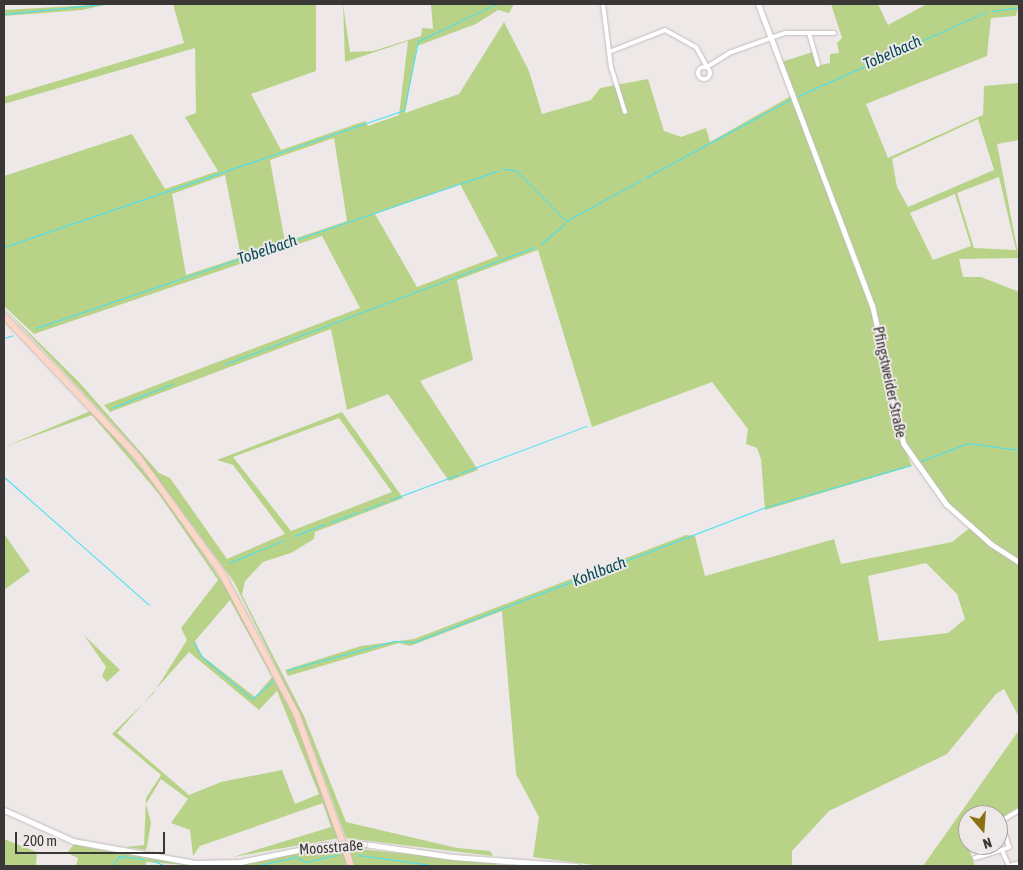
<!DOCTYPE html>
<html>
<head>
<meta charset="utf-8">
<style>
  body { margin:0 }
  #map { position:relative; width:1023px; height:870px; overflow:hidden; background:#eee9e8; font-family:"Asap Condensed",sans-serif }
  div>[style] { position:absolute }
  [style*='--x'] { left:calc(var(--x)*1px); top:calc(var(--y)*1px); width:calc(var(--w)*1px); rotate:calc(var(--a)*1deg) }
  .green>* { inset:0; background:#b8d388 }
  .stream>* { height:1px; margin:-0.5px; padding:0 0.5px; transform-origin:0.5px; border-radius:0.5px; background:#43e0f8 }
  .roads { filter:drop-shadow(0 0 1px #c1bcbb) drop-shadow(0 0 1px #c1bcbb) }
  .minor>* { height:4px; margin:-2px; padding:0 2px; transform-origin:2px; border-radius:2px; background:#fff }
  .minor>.ring { margin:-2px; padding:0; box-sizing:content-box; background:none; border:4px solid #fff; border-radius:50% }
  .tertiary>* { height:5px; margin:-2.5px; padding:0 2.5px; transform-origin:2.5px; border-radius:2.5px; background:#fff }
  .primary>* { height:6px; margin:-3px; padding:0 3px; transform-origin:3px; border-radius:3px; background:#fcd6c6 }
  .bridges { filter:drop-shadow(0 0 1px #c1bcbb) drop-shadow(0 0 1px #c1bcbb) }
  .tertiary-bridge>* { height:5px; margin:-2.5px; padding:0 2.5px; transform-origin:2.5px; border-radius:2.5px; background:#fff }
  span { translate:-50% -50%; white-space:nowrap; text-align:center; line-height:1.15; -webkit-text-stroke:4px #eee9e8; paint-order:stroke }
  .street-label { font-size:15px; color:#3a3837 }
  .water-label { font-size:16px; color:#034a54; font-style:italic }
  .frame { position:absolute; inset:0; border:5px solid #3a3837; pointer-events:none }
  .north { position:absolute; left:958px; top:805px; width:50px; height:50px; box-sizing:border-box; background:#eee9e8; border:1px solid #a6a2a1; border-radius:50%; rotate:162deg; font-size:14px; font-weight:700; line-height:20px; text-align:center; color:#3a3837 }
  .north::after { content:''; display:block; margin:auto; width:18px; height:22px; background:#8c7114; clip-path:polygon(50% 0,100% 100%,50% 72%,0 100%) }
  .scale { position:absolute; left:15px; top:832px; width:150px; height:22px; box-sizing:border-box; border:2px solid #3a3837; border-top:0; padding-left:6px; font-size:15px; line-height:18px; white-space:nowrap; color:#3a3837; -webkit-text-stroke:4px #eee9e8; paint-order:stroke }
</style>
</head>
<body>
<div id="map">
  <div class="green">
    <i style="clip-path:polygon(109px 4px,82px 10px,4px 16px,4px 10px)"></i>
    <i style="clip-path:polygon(evenodd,173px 4px,316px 4px,316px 71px,251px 94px,281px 150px,365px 121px,368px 126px,399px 115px,408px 41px,345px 62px,343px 4px,350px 52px,373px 51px,421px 36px,422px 28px,433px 29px,431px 4px,514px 4px,509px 13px,498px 10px,476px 24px,417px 46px,405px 113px,459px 94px,504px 22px,529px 71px,542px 114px,591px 100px,600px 88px,648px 79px,664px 131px,681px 137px,706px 128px,710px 142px,791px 96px,877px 327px,880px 325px,869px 288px,781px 62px,813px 52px,816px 66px,830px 63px,830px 54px,839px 53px,837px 43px,842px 38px,831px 4px,878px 4px,888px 25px,927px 4px,1019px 4px,1016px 16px,991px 18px,987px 56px,866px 104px,888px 158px,983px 115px,984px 86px,1019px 83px,1019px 140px,997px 144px,1019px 258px,959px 259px,963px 277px,981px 277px,1019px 292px,1019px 717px,1004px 689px,996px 694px,947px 754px,829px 811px,792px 851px,792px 866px,601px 866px,533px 857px,539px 817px,516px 774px,502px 611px,410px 646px,399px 643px,288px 676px,285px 670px,361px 646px,414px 639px,686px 535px,695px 536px,705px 576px,834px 539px,841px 564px,952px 542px,972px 526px,938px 493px,904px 440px,882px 337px,879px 338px,894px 424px,912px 466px,765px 510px,761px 459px,757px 448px,746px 444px,748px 429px,712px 382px,592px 427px,538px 250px,457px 280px,473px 360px,420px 381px,478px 470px,449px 481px,388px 394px,347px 410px,331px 329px,110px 412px,104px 405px,360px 308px,322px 236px,34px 334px,4px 306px,4px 176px,132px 134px,165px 189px,218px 171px,185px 117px,196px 113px,195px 48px,4px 104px,4px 97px,184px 43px,173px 4px,978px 119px,994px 170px,908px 207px,897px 187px,892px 159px,978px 119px,173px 4px,334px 138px,347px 221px,285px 242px,270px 160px,334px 138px,173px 4px,225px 175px,241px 257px,186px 275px,172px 194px,225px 175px,173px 4px,999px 177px,1016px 250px,974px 248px,957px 193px,999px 177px,173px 4px,460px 184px,498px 256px,417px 287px,375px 214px,460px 184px,173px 4px,955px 194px,971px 246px,933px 260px,910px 213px,955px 194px,173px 4px,926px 563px,957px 594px,965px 619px,948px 633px,879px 641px,868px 576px,926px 563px)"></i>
    <i style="clip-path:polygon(evenodd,4px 308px,78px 381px,159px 473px,170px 478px,227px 559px,285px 534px,233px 465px,217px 460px,342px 412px,403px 498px,315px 532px,314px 539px,291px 553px,263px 562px,245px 581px,242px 595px,304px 716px,346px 822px,457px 848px,490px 851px,493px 856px,346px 838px,303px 721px,234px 582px,136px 449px,4px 308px,339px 418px,392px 492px,291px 531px,233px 457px,339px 418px)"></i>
    <i style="clip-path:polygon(evenodd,93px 410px,160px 491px,225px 586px,295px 719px,339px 838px,233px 857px,331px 827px,323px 803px,200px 846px,193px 856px,190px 830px,171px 823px,188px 799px,161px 779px,146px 804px,151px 822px,147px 847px,145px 850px,126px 847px,144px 845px,146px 798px,161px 775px,112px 734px,153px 694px,187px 640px,181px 628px,218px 580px,159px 494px,92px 415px,4px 447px,93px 410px,230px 600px,272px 677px,255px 697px,201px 655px,195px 641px,230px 600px,93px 410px,189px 652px,259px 710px,277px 691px,319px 794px,295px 804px,282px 770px,221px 782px,189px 795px,117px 733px,189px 652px)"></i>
    <i style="clip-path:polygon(5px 535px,30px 571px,4px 590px,4px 536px)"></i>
    <i style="clip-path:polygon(84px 635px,120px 670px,107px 682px,102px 676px,106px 667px)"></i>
    <i style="clip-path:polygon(1019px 730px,1019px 807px,998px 820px,998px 815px,968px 815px,968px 829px,963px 832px,975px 866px,923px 866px)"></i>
    <i style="clip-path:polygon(4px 839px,37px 852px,36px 866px,4px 866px)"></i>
    <i style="clip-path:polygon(74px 844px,90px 848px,201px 866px,146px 862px,146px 866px,76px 866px,78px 858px,67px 853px)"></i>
    <i style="clip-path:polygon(342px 848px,347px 866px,227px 866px,306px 850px)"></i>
    <i style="clip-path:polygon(349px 848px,497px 863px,498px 866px,354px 866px)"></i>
  </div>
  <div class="stream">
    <i style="--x:992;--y:11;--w:27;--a:-8"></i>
    <i style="--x:4;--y:14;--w:100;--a:-5.7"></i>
    <i style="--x:798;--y:96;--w:206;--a:-24.1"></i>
    <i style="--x:503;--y:169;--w:13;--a:4"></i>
    <i style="--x:516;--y:170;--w:71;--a:45.6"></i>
    <i style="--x:566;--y:221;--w:85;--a:-28.7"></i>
    <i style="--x:645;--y:178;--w:166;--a:-28.4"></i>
    <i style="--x:541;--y:244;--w:32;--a:-41"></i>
    <i style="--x:4;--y:247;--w:423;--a:-18.9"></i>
    <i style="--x:404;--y:110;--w:70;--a:-78.5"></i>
    <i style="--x:418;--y:41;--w:86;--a:-25.4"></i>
    <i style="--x:36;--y:328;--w:488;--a:-18.8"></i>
    <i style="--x:4;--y:338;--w:9;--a:-18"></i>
    <i style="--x:225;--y:364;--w:331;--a:-20.7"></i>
    <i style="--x:111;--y:408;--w:66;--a:-21.5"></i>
    <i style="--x:918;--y:462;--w:53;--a:-20.8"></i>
    <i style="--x:968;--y:443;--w:51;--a:7.8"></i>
    <i style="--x:461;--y:473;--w:134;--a:-20.6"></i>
    <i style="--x:4;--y:477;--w:193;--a:41.4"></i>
    <i style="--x:390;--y:500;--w:72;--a:-20.5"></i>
    <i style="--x:364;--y:510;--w:22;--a:-21"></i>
    <i style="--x:331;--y:522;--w:29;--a:-20"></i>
    <i style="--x:294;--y:536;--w:34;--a:-21"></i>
    <i style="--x:229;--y:563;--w:60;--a:-22.7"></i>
    <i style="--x:194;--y:642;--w:17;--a:62"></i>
    <i style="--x:202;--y:657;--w:65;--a:40"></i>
    <i style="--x:252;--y:699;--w:28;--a:-41"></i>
    <i style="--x:287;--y:670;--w:111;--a:-15.2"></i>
    <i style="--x:394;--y:641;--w:20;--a:3"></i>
    <i style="--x:414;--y:642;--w:371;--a:-21"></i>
    <i style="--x:760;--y:509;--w:156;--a:-16.3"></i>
    <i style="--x:358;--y:855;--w:81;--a:7.8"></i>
    <i style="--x:153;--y:861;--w:14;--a:21"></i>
    <i style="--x:111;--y:866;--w:13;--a:-51"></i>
    <i style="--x:119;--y:856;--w:25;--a:7"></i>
    <i style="--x:255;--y:866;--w:42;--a:-12.4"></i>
    <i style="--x:296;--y:857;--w:11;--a:27"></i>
    <i style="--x:306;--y:862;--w:32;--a:-13"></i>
  </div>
  <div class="roads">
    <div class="minor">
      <i style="--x:603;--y:4;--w:64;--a:82.8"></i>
      <i style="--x:611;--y:67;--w:47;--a:72.7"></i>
      <i style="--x:809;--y:33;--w:33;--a:74"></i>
      <i style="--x:609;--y:52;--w:60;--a:-21.4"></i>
      <i style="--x:665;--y:30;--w:35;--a:29"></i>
      <i style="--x:696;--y:47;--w:23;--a:61"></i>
      <i style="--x:707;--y:67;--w:26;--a:-32"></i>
      <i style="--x:729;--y:53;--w:59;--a:-19.7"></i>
      <i style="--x:785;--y:33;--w:49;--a:0"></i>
      <i class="ring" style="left:698px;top:67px;width:8px;height:8px"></i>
      <i style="--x:975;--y:858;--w:28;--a:-17"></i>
      <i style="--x:1009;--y:866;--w:17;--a:-114"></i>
      <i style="--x:1002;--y:850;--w:8;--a:-23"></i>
      <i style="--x:1009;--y:847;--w:27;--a:-107"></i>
      <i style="--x:1001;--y:821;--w:21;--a:-31"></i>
      <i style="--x:1010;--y:866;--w:9;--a:-18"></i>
    </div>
    <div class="tertiary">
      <i style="--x:758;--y:4;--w:322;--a:69.3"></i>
      <i style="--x:872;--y:305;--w:141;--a:77.3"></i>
      <i style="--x:903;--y:443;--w:75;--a:54.8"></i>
      <i style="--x:946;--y:504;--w:60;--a:41.6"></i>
      <i style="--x:991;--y:544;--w:33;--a:33"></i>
      <i style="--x:4;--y:810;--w:76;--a:24.2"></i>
      <i style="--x:73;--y:841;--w:124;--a:10.2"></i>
      <i style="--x:195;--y:863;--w:45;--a:-1.3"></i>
      <i style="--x:240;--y:862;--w:85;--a:-11.6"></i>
      <i style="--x:364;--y:844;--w:90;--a:8.3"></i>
      <i style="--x:453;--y:857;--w:124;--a:4.2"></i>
    </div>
    <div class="primary">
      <i style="--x:4;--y:316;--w:195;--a:46.5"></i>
      <i style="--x:138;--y:457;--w:142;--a:54.2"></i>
      <i style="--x:221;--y:572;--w:160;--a:62"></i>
      <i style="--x:296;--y:713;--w:163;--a:70.2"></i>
    </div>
  </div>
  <div class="bridges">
    <div class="tertiary-bridge">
      <i style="--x:323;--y:845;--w:41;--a:-1.4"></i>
    </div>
  </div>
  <div class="street-label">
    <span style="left:890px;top:382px;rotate:78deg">Pfingstweider Straße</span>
    <span style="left:331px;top:847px;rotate:-4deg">Moosstraße</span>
  </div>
  <div class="water-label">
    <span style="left:892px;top:52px;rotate:-24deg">Tobelbach</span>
    <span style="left:267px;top:249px;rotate:-19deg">Tobelbach</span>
    <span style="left:599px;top:571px;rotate:-21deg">Kohlbach</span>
  </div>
  <div class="frame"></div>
  <div class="north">N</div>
  <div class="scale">200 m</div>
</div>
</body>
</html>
